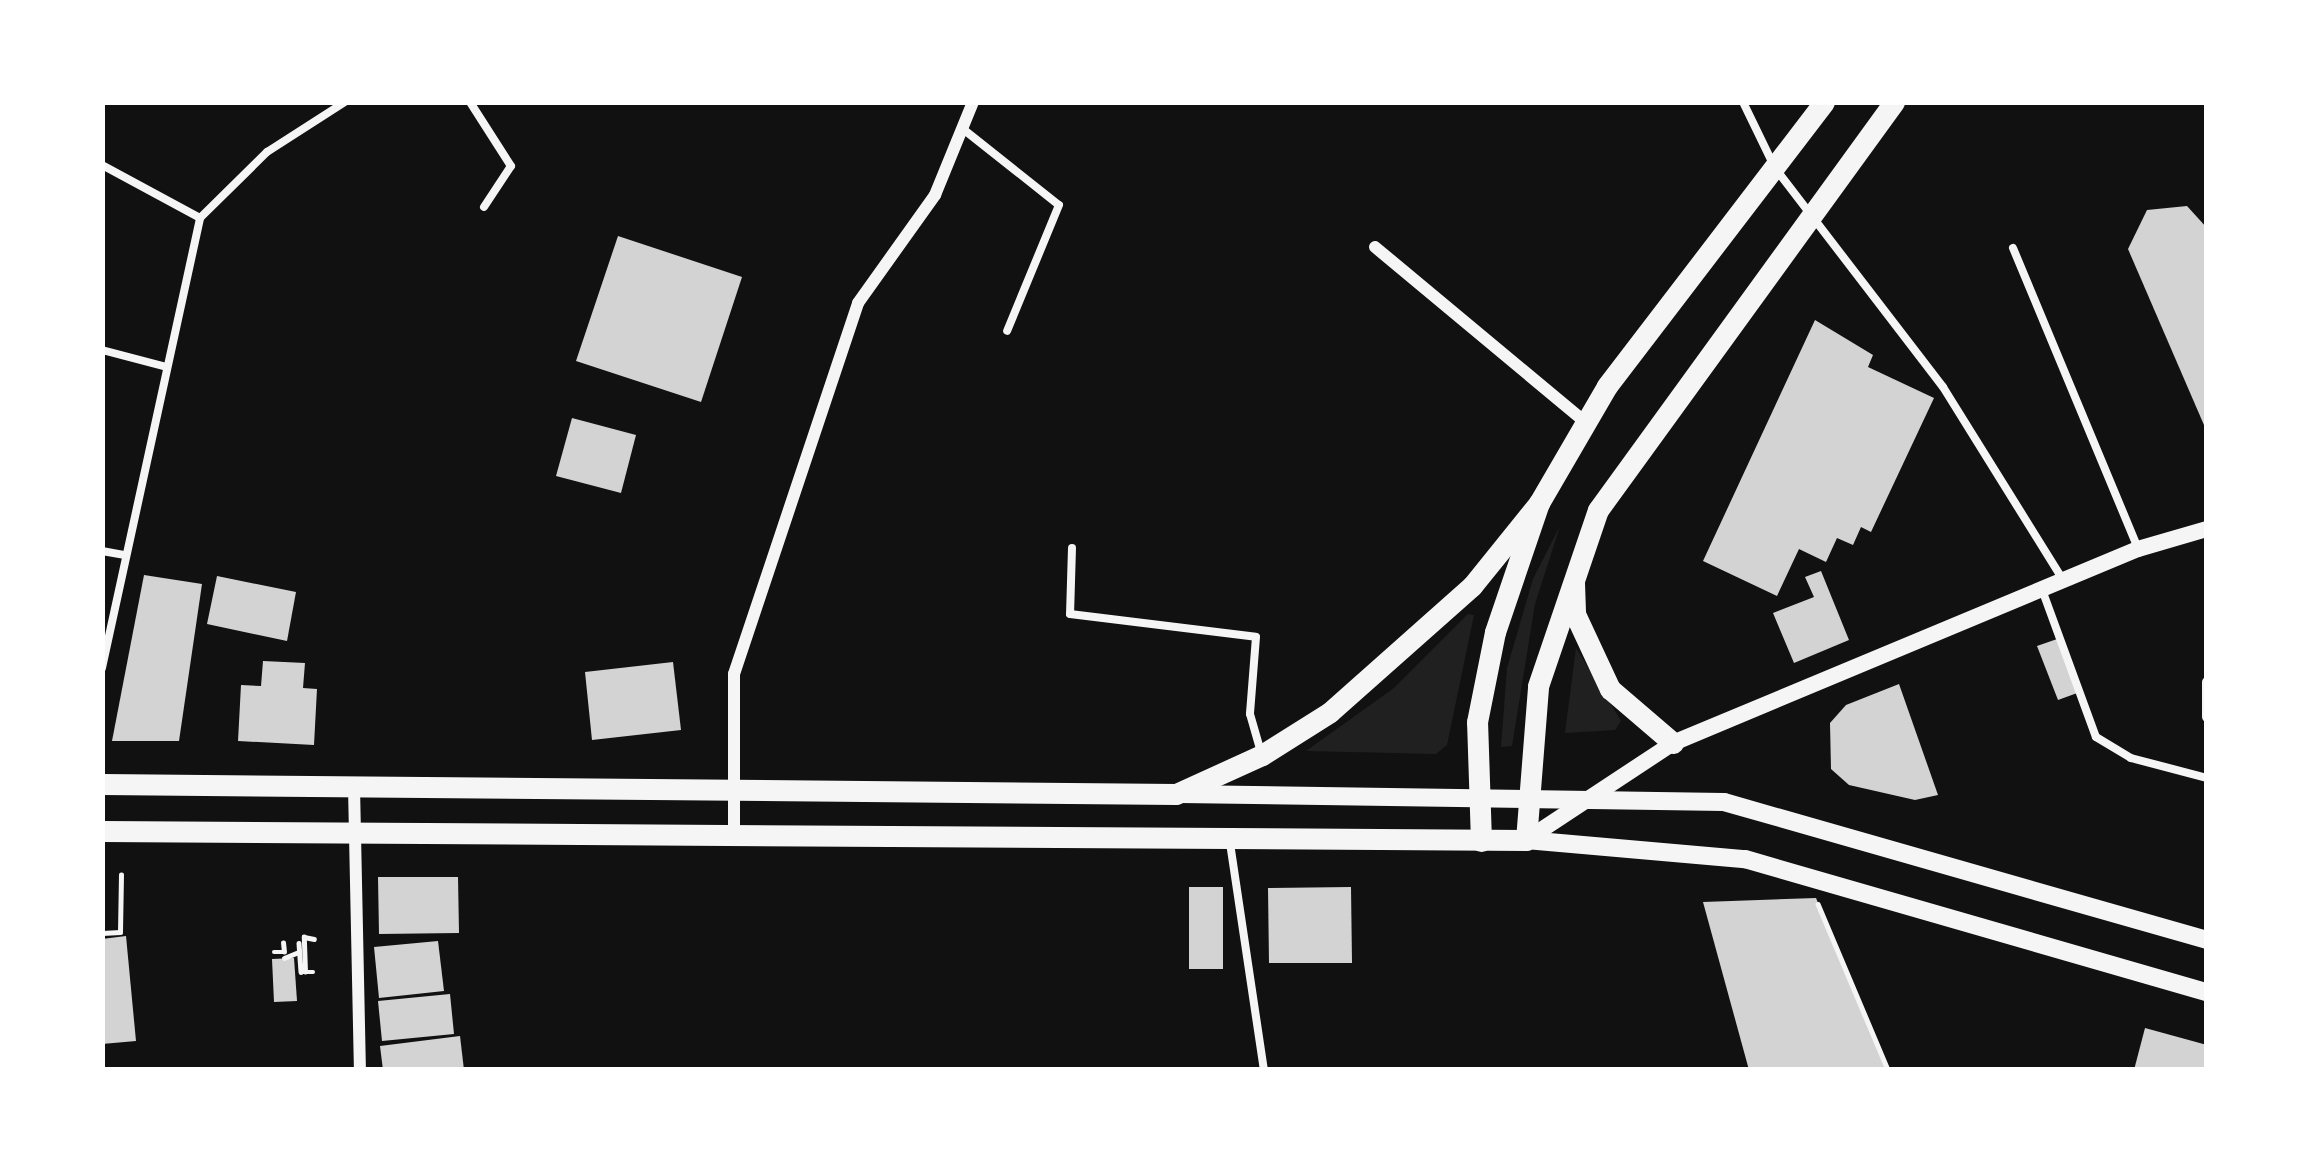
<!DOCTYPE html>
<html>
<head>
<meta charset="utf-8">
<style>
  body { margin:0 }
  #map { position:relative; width:2309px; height:1172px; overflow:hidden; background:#111; font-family:"Varela Round",sans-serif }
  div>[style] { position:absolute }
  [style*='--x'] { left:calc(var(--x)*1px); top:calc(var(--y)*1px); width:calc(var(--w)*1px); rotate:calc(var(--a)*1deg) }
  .green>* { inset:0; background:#202020 }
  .building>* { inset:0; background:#d3d3d3 }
  .path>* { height:4.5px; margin:-2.25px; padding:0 2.25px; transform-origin:2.25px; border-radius:2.25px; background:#f5f5f5 }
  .service>* { height:8px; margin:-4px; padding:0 4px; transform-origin:4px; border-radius:4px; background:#f5f5f5 }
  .pedestrian>* { height:10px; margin:-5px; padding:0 5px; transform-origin:5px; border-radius:5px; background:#f5f5f5 }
  .minor>* { height:12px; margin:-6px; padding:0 6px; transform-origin:6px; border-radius:6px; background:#f5f5f5 }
  .tertiary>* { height:16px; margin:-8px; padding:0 8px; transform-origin:8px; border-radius:8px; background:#f5f5f5 }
  .secondary>* { height:18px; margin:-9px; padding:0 9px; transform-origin:9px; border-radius:9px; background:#f5f5f5 }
  .primary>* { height:21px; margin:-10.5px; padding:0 10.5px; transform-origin:10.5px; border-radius:10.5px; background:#f5f5f5 }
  span { translate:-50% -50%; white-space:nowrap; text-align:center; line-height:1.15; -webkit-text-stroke:9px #fff; paint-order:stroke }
  .frame { position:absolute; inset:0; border:105px solid #fff; pointer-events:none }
</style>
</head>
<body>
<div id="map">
  <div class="green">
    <i style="clip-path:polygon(1560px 526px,1535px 604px,1512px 746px,1501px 747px,1507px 668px,1533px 579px)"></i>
    <i style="clip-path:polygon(1468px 614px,1474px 615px,1447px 745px,1436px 754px,1306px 751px,1394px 688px)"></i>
    <i style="clip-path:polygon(1576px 648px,1621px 721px,1615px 730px,1565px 733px)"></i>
  </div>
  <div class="building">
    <i style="clip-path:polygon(2187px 206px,2207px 228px,2207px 432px,2128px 249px,2147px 210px)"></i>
    <i style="clip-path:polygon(618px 236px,742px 277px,701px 402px,576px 361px)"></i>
    <i style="clip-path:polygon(1815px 320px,1873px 355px,1868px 367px,1934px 398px,1871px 532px,1861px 527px,1853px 545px,1837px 538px,1826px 562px,1799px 549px,1777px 596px,1703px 561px)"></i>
    <i style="clip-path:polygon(572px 418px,636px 435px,621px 493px,556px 476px)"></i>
    <i style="clip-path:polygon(1821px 571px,1849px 640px,1794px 663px,1773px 613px,1814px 597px,1805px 577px)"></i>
    <i style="clip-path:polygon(144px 575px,202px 584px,179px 741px,112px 741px)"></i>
    <i style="clip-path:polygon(217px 576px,296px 592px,287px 641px,207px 624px)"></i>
    <i style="clip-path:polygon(2060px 638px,2080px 692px,2058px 700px,2037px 646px)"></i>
    <i style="clip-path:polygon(263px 661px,305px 663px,303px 688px,317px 689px,314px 745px,238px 741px,241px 685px,261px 686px)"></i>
    <i style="clip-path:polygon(673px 662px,681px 730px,592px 740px,585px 672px)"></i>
    <i style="clip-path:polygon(1899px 684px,1938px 795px,1915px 800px,1849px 785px,1831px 769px,1830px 723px,1846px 705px)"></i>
    <i style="clip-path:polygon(378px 877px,458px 877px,459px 933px,379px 934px)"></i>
    <i style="clip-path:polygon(1189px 887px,1223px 887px,1223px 969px,1189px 969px)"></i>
    <i style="clip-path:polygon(1351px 887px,1352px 963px,1269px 963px,1268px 888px)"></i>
    <i style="clip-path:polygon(1816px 898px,1888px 1070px,1749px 1070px,1703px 902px)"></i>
    <i style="clip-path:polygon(126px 936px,136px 1041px,102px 1044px,102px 939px)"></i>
    <i style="clip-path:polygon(438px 941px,444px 991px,379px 998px,374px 947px)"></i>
    <i style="clip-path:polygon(294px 958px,297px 1001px,274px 1002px,272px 959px)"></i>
    <i style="clip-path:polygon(450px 994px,454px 1034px,382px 1041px,378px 1001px)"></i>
    <i style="clip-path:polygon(2145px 1028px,2207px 1045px,2207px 1070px,2134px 1070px)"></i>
    <i style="clip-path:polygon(460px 1036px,464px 1070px,383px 1070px,380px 1046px)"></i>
  </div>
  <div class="path">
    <i style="--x:1818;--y:904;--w:180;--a:67.1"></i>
    <i style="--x:102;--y:933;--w:18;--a:-3"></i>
    <i style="--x:120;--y:932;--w:57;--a:-89"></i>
    <i style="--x:299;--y:943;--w:29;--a:86"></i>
    <i style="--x:301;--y:972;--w:12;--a:0"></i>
    <i style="--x:274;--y:952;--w:10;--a:0"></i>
    <i style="--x:284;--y:952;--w:9;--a:-96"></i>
    <i style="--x:284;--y:958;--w:16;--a:-22"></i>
    <i style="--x:305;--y:972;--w:35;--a:-92"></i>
    <i style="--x:304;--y:937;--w:10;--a:11"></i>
  </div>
  <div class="service">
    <i style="--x:470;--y:102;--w:76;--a:57.4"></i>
    <i style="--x:511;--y:166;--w:49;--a:123.4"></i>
    <i style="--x:1743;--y:102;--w:73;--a:64.1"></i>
    <i style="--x:1775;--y:168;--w:276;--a:52.5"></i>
    <i style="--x:1943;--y:387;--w:225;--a:58.1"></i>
    <i style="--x:963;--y:129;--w:122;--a:38.4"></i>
    <i style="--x:1059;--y:205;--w:136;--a:112.4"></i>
    <i style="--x:102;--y:165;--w:111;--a:28.4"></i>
    <i style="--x:2013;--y:248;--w:323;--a:67.4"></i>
    <i style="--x:102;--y:350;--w:67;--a:14.7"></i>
    <i style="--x:1072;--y:548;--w:66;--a:91.7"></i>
    <i style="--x:1070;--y:614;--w:187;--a:7"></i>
    <i style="--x:1256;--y:637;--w:77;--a:94.5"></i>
    <i style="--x:1250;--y:714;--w:40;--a:74"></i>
    <i style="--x:102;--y:551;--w:22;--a:10"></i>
    <i style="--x:2044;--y:595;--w:151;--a:69.9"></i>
    <i style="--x:2096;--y:737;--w:41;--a:31"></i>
    <i style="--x:2131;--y:758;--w:79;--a:14.7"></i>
    <i style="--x:102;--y:668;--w:461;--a:-77.7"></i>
    <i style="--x:200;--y:218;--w:94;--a:-44.6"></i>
    <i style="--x:267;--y:152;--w:93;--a:-32.7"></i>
    <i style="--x:1230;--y:843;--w:230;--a:81.5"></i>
  </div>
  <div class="pedestrian">
    <i style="--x:2207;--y:682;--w:35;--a:90"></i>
  </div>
  <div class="minor">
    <i style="--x:1375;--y:247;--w:271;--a:39.8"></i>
    <i style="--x:354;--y:787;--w:283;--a:88.8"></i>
    <i style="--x:734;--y:837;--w:163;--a:-90"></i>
    <i style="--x:734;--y:674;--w:391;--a:-71.5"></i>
    <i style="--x:858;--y:303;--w:133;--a:-54.5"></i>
    <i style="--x:935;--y:195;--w:100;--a:-67.8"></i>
  </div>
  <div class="tertiary">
    <i style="--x:1526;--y:840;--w:176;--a:-33.4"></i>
    <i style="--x:1673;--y:743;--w:504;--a:-22.65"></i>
    <i style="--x:2138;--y:549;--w:72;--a:-16.2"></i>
  </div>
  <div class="secondary">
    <i style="--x:1180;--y:794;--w:544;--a:0.84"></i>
    <i style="--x:1724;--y:802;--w:502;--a:15.95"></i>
    <i style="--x:1526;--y:840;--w:220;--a:5"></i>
    <i style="--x:1745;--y:859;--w:481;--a:16.1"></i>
  </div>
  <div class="primary">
    <i style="--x:1574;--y:583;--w:31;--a:88"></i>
    <i style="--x:1575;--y:614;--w:83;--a:65"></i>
    <i style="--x:1610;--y:689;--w:83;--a:40.6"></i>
    <i style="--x:102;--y:784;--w:1074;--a:0.53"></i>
    <i style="--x:1176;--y:794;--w:94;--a:-24.4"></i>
    <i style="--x:1262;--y:755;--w:80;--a:-32.3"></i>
    <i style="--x:1330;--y:712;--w:190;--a:-41.6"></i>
    <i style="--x:1472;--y:586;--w:107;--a:-51.1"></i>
    <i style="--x:102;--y:831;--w:1424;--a:0.36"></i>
    <i style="--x:1526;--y:840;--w:154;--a:-85.5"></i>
    <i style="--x:1538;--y:686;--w:186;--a:-71.2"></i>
    <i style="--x:1598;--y:510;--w:504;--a:-54.04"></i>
    <i style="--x:1481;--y:841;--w:119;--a:-91.9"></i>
    <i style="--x:1477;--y:722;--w:92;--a:-78.7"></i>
    <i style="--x:1495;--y:632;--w:136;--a:-71.2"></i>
    <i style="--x:1539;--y:503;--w:135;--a:-59.8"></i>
    <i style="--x:1607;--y:386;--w:357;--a:-52.6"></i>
  </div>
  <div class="frame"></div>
</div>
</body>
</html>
